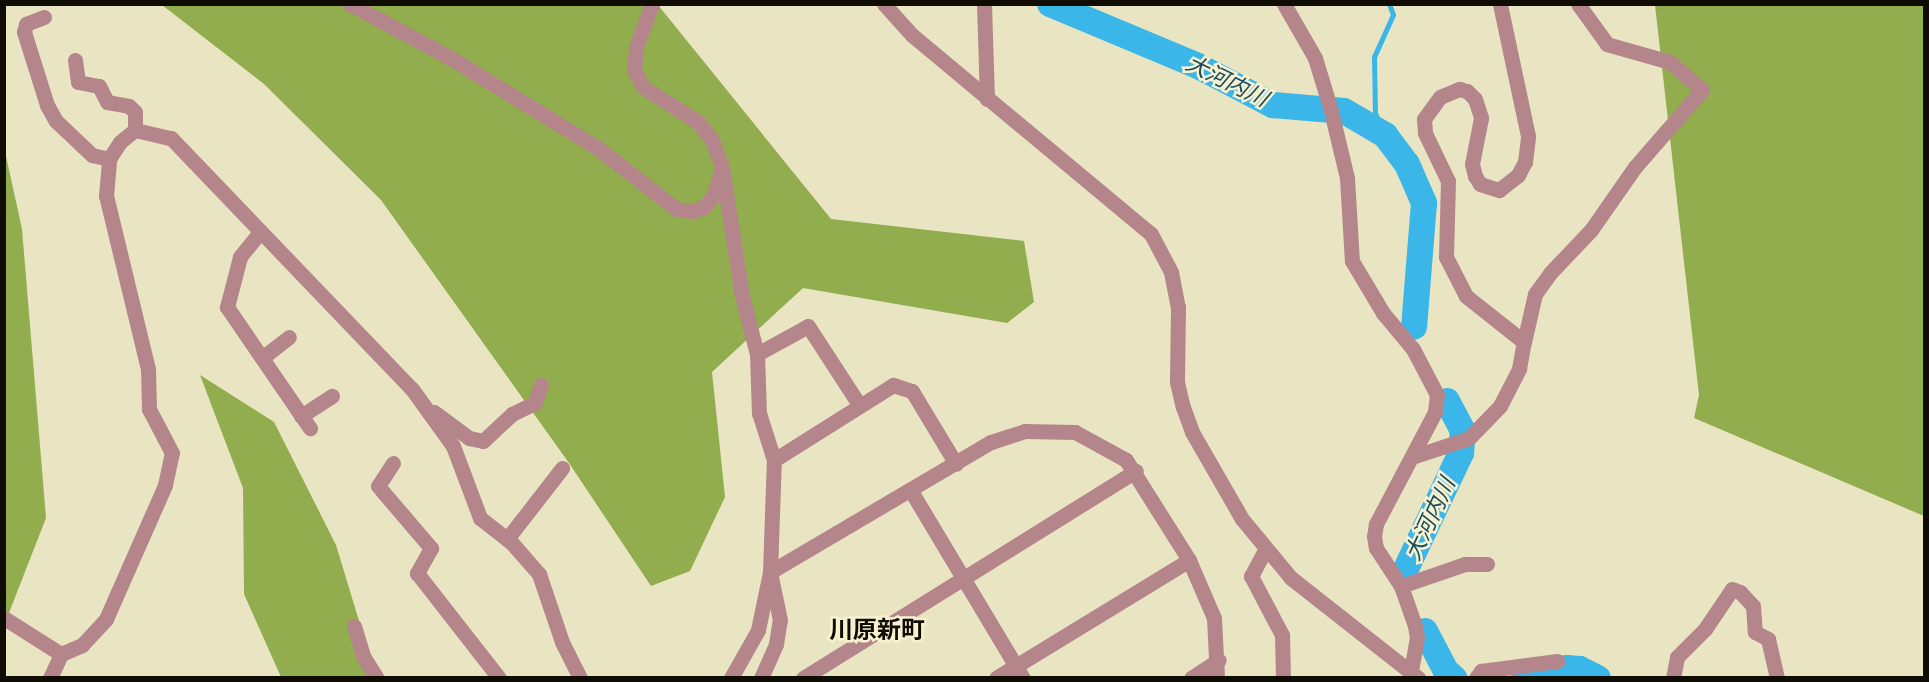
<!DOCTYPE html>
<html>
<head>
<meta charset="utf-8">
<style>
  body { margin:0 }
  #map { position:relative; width:1929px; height:682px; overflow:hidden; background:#e9e4c2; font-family:Poppins,"Noto Sans JP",sans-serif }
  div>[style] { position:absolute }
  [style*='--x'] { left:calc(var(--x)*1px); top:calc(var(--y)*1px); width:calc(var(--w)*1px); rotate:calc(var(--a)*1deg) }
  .forest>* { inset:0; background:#91ad4e }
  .stream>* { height:4.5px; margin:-2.25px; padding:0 2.25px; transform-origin:2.25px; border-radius:2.25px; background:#3ab7e8 }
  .river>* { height:26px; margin:-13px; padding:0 13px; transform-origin:13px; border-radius:13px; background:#3ab7e8 }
  .minor>* { height:15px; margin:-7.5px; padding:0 7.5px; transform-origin:7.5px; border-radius:7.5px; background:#b4868b }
  .tertiary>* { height:15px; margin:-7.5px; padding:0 7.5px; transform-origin:7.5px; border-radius:7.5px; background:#b4868b }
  span { translate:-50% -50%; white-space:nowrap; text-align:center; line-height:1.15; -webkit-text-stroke:5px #f7f1cf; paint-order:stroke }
  .water-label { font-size:22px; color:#184a5e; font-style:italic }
  .quarter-label { font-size:24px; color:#0f0d03; font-weight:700 }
  .frame { position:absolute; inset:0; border:6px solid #0f0d03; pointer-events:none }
</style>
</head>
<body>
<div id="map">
  <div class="forest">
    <i style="clip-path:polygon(162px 5px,658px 5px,831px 219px,1024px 241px,1034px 302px,1007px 323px,803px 288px,712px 372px,725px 497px,690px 571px,651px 586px,569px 463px,381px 200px,264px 84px)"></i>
    <i style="clip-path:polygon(1655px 5px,1924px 5px,1924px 516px,1694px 418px,1699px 395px)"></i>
    <i style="clip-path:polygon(4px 147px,22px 229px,46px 518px,5px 623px)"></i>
    <i style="clip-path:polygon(200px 375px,274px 422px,336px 545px,376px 677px,281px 677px,244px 594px,243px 488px)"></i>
  </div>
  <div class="stream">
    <i style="--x:1385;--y:135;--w:23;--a:-115"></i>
    <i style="--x:1375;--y:114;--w:57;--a:-91"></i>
    <i style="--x:1374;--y:57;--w:46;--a:-65.7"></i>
    <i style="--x:1393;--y:15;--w:12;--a:-110"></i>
  </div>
  <div class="river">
    <i style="--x:1050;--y:4;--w:158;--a:22.7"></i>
    <i style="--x:1196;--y:65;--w:87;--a:27.5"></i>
    <i style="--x:1273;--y:105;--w:71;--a:4.8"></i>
    <i style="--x:1344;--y:111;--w:48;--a:30.3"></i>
    <i style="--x:1385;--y:135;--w:36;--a:53"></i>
    <i style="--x:1407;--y:164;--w:43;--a:66.4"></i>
    <i style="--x:1424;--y:203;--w:124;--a:94.6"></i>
    <i style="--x:1405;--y:571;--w:131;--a:-64.6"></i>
    <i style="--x:1461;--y:453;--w:22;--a:-85"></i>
    <i style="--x:1463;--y:431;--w:34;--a:-118"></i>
    <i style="--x:1425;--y:631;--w:45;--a:62.3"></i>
    <i style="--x:1446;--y:671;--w:11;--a:41"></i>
    <i style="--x:1524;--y:678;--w:44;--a:-13.1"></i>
    <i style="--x:1567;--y:668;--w:13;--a:4"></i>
    <i style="--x:1580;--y:669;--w:20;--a:27"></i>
  </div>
  <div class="minor">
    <i style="--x:350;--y:4;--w:112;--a:28.2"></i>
    <i style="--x:449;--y:57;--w:176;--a:31.5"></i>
    <i style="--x:599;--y:149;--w:98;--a:37.9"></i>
    <i style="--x:676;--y:209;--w:17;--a:7"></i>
    <i style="--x:693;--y:211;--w:12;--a:-20"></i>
    <i style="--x:704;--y:207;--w:16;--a:-50"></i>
    <i style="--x:714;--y:195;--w:22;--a:-74"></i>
    <i style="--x:652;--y:4;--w:46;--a:110.4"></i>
    <i style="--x:636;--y:47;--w:23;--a:95"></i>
    <i style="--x:634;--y:70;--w:19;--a:62"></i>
    <i style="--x:643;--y:87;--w:65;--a:32.5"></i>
    <i style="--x:698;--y:122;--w:23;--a:52"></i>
    <i style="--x:712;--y:140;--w:30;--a:70"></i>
    <i style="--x:722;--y:168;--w:130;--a:81.1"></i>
    <i style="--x:742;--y:296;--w:60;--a:75.5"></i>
    <i style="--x:757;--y:354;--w:59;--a:88.1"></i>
    <i style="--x:759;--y:413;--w:49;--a:72.3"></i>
    <i style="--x:984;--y:4;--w:95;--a:88.2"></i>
    <i style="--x:1284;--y:4;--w:62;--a:60.1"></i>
    <i style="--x:1315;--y:58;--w:51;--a:73"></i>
    <i style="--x:1330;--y:107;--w:73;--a:76.5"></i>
    <i style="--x:1347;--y:178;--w:83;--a:86.6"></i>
    <i style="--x:1352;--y:261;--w:61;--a:59.2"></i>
    <i style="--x:1383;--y:313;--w:47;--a:50.2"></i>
    <i style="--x:1413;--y:349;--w:52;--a:62.4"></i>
    <i style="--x:1437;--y:395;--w:17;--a:97"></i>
    <i style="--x:1435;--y:412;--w:127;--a:117.8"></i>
    <i style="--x:1376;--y:524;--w:12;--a:99"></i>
    <i style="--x:1374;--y:536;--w:12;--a:81"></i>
    <i style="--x:1376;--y:548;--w:45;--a:56.7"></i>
    <i style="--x:1401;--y:586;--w:42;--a:70.7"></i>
    <i style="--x:1415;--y:626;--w:11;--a:80"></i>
    <i style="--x:1417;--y:637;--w:36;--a:100"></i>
    <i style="--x:44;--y:17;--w:19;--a:159"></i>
    <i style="--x:26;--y:24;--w:8;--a:104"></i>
    <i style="--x:24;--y:32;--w:77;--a:72.5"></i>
    <i style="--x:47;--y:105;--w:18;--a:61"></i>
    <i style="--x:56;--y:121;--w:50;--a:43.4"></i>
    <i style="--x:92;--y:155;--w:17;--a:13"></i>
    <i style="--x:75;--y:60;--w:22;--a:82"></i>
    <i style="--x:78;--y:82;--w:21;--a:11"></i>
    <i style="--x:99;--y:86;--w:18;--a:63"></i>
    <i style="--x:107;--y:102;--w:22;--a:10"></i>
    <i style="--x:129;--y:106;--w:8;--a:45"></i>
    <i style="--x:135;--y:112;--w:18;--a:90"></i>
    <i style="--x:260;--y:232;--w:32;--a:129"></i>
    <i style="--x:240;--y:257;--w:52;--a:104.6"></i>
    <i style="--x:227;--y:307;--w:147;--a:55.6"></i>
    <i style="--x:1524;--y:342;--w:49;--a:-77.1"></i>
    <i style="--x:1535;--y:294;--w:27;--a:-54"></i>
    <i style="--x:1551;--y:272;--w:58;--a:-46.4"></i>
    <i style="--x:1591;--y:230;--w:77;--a:-55.1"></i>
    <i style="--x:1635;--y:167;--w:102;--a:-49"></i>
    <i style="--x:1702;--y:90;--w:43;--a:-138.8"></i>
    <i style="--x:1670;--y:62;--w:66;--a:-164.1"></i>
    <i style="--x:1607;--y:44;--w:49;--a:-125.9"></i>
    <i style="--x:757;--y:354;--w:58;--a:-28.8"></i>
    <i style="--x:808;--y:326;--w:95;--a:57"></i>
    <i style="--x:262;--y:358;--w:34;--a:-38"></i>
    <i style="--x:434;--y:412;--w:44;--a:36.6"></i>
    <i style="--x:469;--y:438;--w:14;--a:12"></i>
    <i style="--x:483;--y:441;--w:40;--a:-43"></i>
    <i style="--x:512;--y:414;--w:25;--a:-26"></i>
    <i style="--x:535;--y:403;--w:19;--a:-72"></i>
    <i style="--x:301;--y:416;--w:37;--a:-33"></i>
    <i style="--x:1412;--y:457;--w:60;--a:-18.4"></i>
    <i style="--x:1469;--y:438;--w:45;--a:-45.9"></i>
    <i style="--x:1500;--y:406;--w:42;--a:-62.8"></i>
    <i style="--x:1519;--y:369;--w:27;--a:-80"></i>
    <i style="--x:1524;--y:342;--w:74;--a:-141.6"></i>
    <i style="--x:1466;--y:296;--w:44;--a:-117.1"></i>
    <i style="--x:1446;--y:257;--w:76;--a:-88.5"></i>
    <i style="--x:1448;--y:181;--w:53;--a:-115.6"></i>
    <i style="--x:1425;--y:133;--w:14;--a:-94"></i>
    <i style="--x:1424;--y:119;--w:27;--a:-54"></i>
    <i style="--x:1440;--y:97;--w:21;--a:-23"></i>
    <i style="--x:1459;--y:89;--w:8;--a:14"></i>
    <i style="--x:1467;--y:91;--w:11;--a:45"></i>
    <i style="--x:1475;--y:99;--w:20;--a:72"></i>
    <i style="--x:1481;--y:118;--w:47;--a:101.1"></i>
    <i style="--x:1472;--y:164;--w:12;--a:76"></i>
    <i style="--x:1475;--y:176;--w:9;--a:58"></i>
    <i style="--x:1480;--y:184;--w:20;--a:18"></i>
    <i style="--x:1499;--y:190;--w:24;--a:-38"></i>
    <i style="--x:1518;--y:175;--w:15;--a:-62"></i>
    <i style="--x:1525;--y:162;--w:26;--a:-83"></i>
    <i style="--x:1528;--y:136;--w:135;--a:-102"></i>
    <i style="--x:393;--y:463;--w:27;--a:123"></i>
    <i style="--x:378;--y:486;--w:82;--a:49.5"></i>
    <i style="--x:431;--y:548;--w:29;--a:119"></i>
    <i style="--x:417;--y:573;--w:133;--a:52"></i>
    <i style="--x:911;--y:491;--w:218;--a:59.1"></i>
    <i style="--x:507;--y:539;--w:90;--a:-52.2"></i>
    <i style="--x:1265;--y:550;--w:30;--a:118"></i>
    <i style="--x:1251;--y:576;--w:67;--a:62.3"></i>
    <i style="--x:1282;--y:635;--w:43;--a:88.7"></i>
    <i style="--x:770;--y:572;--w:256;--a:-30.5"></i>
    <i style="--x:991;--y:442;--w:36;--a:-18"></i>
    <i style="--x:1025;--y:431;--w:50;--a:1.1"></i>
    <i style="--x:1075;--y:432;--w:58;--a:28.8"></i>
    <i style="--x:1126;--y:460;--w:118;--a:57.8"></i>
    <i style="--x:1189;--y:560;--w:63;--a:66.7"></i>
    <i style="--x:1214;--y:618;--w:60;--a:87.1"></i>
    <i style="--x:1401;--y:586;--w:68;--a:-19"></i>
    <i style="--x:1465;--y:564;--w:22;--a:0"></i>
    <i style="--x:4;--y:618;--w:67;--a:32.3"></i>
    <i style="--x:354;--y:626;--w:31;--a:73"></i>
    <i style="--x:363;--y:656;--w:26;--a:58"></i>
    <i style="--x:50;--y:678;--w:26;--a:-65"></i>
    <i style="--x:61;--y:654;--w:23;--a:-23"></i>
    <i style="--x:82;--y:645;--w:35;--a:-47"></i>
    <i style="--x:106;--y:619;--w:146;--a:-66.2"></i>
    <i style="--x:165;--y:485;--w:33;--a:-78"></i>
    <i style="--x:172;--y:453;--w:50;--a:-117.6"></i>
    <i style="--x:149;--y:409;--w:40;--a:-91.4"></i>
    <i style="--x:148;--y:369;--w:178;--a:-103.6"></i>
    <i style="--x:106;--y:196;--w:37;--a:-85"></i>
    <i style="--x:109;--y:159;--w:20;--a:-57"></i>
    <i style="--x:120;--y:142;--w:19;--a:-39"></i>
    <i style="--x:135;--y:130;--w:37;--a:13"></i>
    <i style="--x:171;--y:138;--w:348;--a:46.2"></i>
    <i style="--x:412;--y:389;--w:70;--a:54.3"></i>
    <i style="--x:453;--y:446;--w:77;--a:69.4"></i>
    <i style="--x:480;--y:518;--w:39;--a:38"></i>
    <i style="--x:511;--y:542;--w:43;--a:48.8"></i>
    <i style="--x:539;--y:574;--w:72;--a:71.3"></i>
    <i style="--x:562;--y:642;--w:40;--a:63.4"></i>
    <i style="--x:731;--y:678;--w:55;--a:-60.6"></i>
    <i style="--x:758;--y:630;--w:59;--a:-78.3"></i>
    <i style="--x:770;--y:572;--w:112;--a:-88"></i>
    <i style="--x:774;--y:460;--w:141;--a:-32.2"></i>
    <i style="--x:893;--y:385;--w:20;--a:18"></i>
    <i style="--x:912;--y:391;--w:85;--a:58.9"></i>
    <i style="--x:761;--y:678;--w:37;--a:-66"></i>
    <i style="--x:776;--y:644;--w:24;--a:-81"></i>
    <i style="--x:780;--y:620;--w:49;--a:-101.8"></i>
    <i style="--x:803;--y:678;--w:392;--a:-31.9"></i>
    <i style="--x:996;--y:678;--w:226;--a:-31.4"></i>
    <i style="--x:1191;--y:678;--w:33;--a:-33"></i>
    <i style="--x:1476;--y:678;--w:9;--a:-54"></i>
    <i style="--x:1481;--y:671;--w:77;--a:-7.5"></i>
    <i style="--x:1673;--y:678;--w:21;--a:-79"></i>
    <i style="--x:1677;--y:657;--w:40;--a:-45"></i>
    <i style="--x:1705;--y:629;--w:48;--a:-56"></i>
    <i style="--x:1732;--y:589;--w:9;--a:21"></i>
    <i style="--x:1740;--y:592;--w:19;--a:47"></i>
    <i style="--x:1753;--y:606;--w:26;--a:86"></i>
    <i style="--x:1755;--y:632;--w:15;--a:28"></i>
    <i style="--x:1768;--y:639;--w:40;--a:77"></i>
  </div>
  <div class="tertiary">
    <i style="--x:884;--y:4;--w:42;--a:47.9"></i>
    <i style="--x:912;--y:35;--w:311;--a:39.8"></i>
    <i style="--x:1151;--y:234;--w:43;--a:62.2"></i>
    <i style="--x:1171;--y:272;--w:36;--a:79"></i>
    <i style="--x:1178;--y:307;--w:75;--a:90.8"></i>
    <i style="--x:1177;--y:382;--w:26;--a:77"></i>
    <i style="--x:1183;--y:407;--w:27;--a:70"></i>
    <i style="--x:1192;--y:432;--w:100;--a:60.1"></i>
    <i style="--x:1242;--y:519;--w:77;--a:50.3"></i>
    <i style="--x:1291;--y:578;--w:162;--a:38.2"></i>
  </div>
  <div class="water-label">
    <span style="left:1227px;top:81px;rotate:26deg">大河内川</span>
    <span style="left:1430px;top:519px;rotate:-65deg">大河内川</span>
  </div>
  <div class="quarter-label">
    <span style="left:877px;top:630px">川原新町</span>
  </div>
  <div class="frame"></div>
</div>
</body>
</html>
